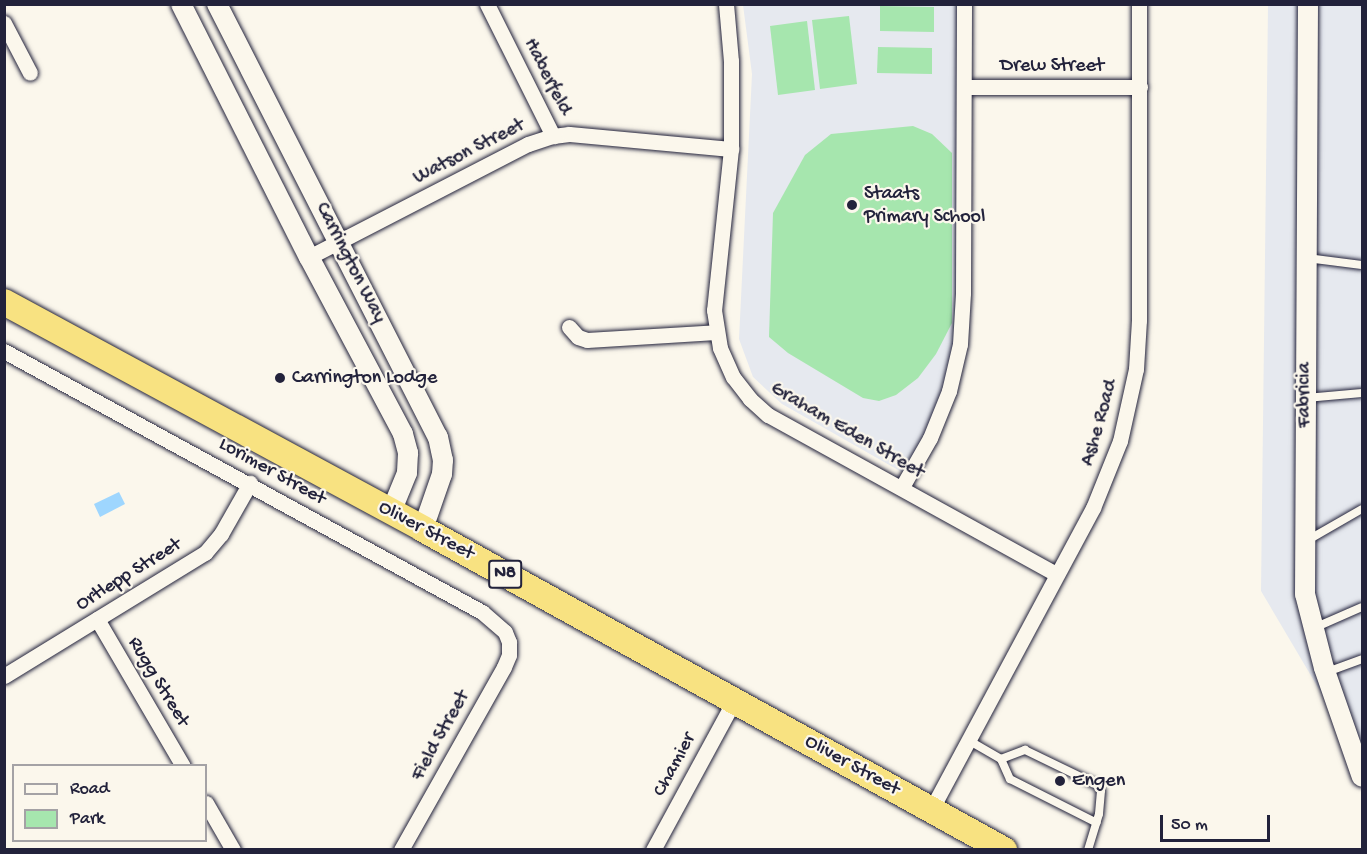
<!DOCTYPE html>
<html>
<head>
<meta charset="utf-8">
<style>
  body { margin:0 }
  #map { position:relative; width:1367px; height:854px; overflow:hidden; background:#fbf7ec; font-family:"Gochi Hand",sans-serif }
  div>[style] { position:absolute }
  [style*='--x'] { left:calc(var(--x)*1px); top:calc(var(--y)*1px); width:calc(var(--w)*1px); rotate:calc(var(--a)*1deg) }
  .built>* { inset:0; background:#e6e9ef }
  .green>* { inset:0; background:#a6e6ae }
  .water>* { inset:0; background:#9ed6fe }
  .roads { filter:drop-shadow(0 0 2px #22223b) drop-shadow(0 0 2px #22223b) }
  .service>* { height:8px; margin:-4px; padding:0 4px; transform-origin:4px; border-radius:4px; background:#fbf7ec }
  .minor>* { height:15px; margin:-7.5px; padding:0 7.5px; transform-origin:7.5px; border-radius:7.5px; background:#fbf7ec }
  .tertiary>* { height:20px; margin:-10px; padding:0 10px; transform-origin:10px; border-radius:10px; background:#fbf7ec }
  .trunk>* { height:26px; margin:-13px; padding:0 13px; transform-origin:13px; border-radius:13px; background:#f8e281 }
  .dots>* { width:16px; height:16px; translate:-50% -50%; box-sizing:border-box; border:3px solid #fbf7ec; border-radius:50% }
  span { translate:-50% -50%; white-space:nowrap; text-align:center; line-height:1.15; -webkit-text-stroke:4.5px #fbf7ec; paint-order:stroke }
  .shield-label span { padding:2px 4px; background:#fbf7ec; border:2px solid; border-radius:4px; -webkit-text-stroke-width:0 }
  .shield-label { font-size:18px; color:#22223b; font-weight:700 }
  .street-label { font-size:20px; color:#22223b }
  .poi-label { font-size:20px; color:#22223b }
  .left { translate:0 -50%; text-align:left }
  .frame { position:absolute; inset:0; border:6px solid #22223b; pointer-events:none }
  .legend { position:absolute; left:12px; top:764px; width:195px; height:78px; box-sizing:border-box; background:#fbf7ec; border:2px solid #a4a2a5; margin:0; padding:8px 10px; list-style:none; font-size:18px; color:#22223b }
  .legend li { display:flex; align-items:center; gap:12px; height:30px }
  .legend b { width:30px; border:2px solid #a4a2a5 }
  .scale { position:absolute; left:1160px; top:815px; width:110px; height:27px; box-sizing:border-box; border:3px solid #22223b; border-top:0; padding-left:8px; font-size:18px; line-height:21px; white-space:nowrap; color:#22223b; -webkit-text-stroke:4px #fbf7ec; paint-order:stroke }
</style>
</head>
<body>
<div id="map">
  <div class="built">
    <i style="clip-path:polygon(743px 5px,961px 5px,956px 336px,948px 380px,907px 475px,782px 404px,753px 377px,739px 339px,752px 74px)"></i>
    <i style="clip-path:polygon(1268px 5px,1362px 5px,1362px 762px,1261px 591px)"></i>
  </div>
  <div class="green">
    <i style="clip-path:polygon(880px 6px,934px 7px,934px 32px,880px 31px)"></i>
    <i style="clip-path:polygon(849px 16px,857px 84px,820px 89px,812px 20px)"></i>
    <i style="clip-path:polygon(807px 21px,815px 90px,778px 95px,770px 26px)"></i>
    <i style="clip-path:polygon(878px 47px,932px 48px,932px 74px,877px 73px)"></i>
    <i style="clip-path:polygon(913px 126px,932px 134px,952px 153px,952px 323px,936px 354px,918px 378px,896px 395px,879px 401px,863px 398px,788px 353px,769px 337px,773px 213px,805px 155px,831px 134px)"></i>
  </div>
  <div class="water">
    <i style="clip-path:polygon(119px 492px,125px 504px,100px 517px,94px 504px)"></i>
  </div>
  <div class="roads">
    <div class="service">
      <i style="--x:1307;--y:258;--w:55;--a:7.3"></i>
      <i style="--x:1306;--y:398;--w:56;--a:-5.1"></i>
      <i style="--x:1308;--y:540;--w:62;--a:-29.9"></i>
      <i style="--x:1314;--y:628;--w:52;--a:-23.6"></i>
      <i style="--x:1327;--y:672;--w:37;--a:-20"></i>
      <i style="--x:968;--y:740;--w:38;--a:30"></i>
      <i style="--x:1001;--y:759;--w:22;--a:66"></i>
      <i style="--x:1010;--y:779;--w:97;--a:26.8"></i>
      <i style="--x:1001;--y:759;--w:26;--a:-21"></i>
      <i style="--x:1025;--y:750;--w:80;--a:25.9"></i>
      <i style="--x:1097;--y:785;--w:7;--a:56"></i>
      <i style="--x:1101;--y:791;--w:23;--a:95"></i>
      <i style="--x:1099;--y:814;--w:38;--a:107"></i>
    </div>
    <div class="minor">
      <i style="--x:487;--y:4;--w:148;--a:63.4"></i>
      <i style="--x:726;--y:4;--w:57;--a:85"></i>
      <i style="--x:731;--y:61;--w:88;--a:90"></i>
      <i style="--x:731;--y:149;--w:162;--a:96"></i>
      <i style="--x:714;--y:310;--w:38;--a:81"></i>
      <i style="--x:720;--y:348;--w:32;--a:66"></i>
      <i style="--x:733;--y:377;--w:28;--a:52"></i>
      <i style="--x:750;--y:399;--w:24;--a:42"></i>
      <i style="--x:768;--y:415;--w:329;--a:28.9"></i>
      <i style="--x:4;--y:23;--w:56;--a:62.5"></i>
      <i style="--x:964;--y:87;--w:176;--a:0"></i>
      <i style="--x:309;--y:257;--w:246;--a:-27.3"></i>
      <i style="--x:528;--y:144;--w:26;--a:-18"></i>
      <i style="--x:553;--y:136;--w:16;--a:-7"></i>
      <i style="--x:569;--y:134;--w:163;--a:5.3"></i>
      <i style="--x:569;--y:327;--w:13;--a:48"></i>
      <i style="--x:578;--y:337;--w:9;--a:18"></i>
      <i style="--x:587;--y:340;--w:129;--a:-3.5"></i>
      <i style="--x:4;--y:351;--w:545;--a:28.64"></i>
      <i style="--x:482;--y:612;--w:30;--a:41"></i>
      <i style="--x:505;--y:632;--w:11;--a:68"></i>
      <i style="--x:509;--y:642;--w:13;--a:90"></i>
      <i style="--x:509;--y:655;--w:13;--a:113"></i>
      <i style="--x:504;--y:667;--w:210;--a:119.4"></i>
      <i style="--x:902;--y:487;--w:56;--a:-60.3"></i>
      <i style="--x:930;--y:438;--w:51;--a:-68"></i>
      <i style="--x:949;--y:391;--w:48;--a:-76.8"></i>
      <i style="--x:960;--y:344;--w:51;--a:-86.6"></i>
      <i style="--x:963;--y:293;--w:289;--a:-89.8"></i>
      <i style="--x:97;--y:619;--w:170;--a:59.7"></i>
      <i style="--x:4;--y:676;--w:236;--a:-31.5"></i>
      <i style="--x:205;--y:553;--w:25;--a:-50"></i>
      <i style="--x:221;--y:534;--w:59;--a:-60.4"></i>
      <i style="--x:206;--y:803;--w:54;--a:60.1"></i>
      <i style="--x:931;--y:810;--w:343;--a:-61.8"></i>
      <i style="--x:1093;--y:508;--w:72;--a:-68.1"></i>
      <i style="--x:1120;--y:441;--w:74;--a:-77.5"></i>
      <i style="--x:1136;--y:369;--w:49;--a:-86.5"></i>
      <i style="--x:1139;--y:320;--w:316;--a:-90"></i>
      <i style="--x:653;--y:850;--w:170;--a:-61.5"></i>
    </div>
    <div class="tertiary">
      <i style="--x:181;--y:4;--w:284;--a:63.2"></i>
      <i style="--x:309;--y:257;--w:200;--a:62"></i>
      <i style="--x:403;--y:434;--w:20;--a:75"></i>
      <i style="--x:408;--y:453;--w:20;--a:93"></i>
      <i style="--x:407;--y:473;--w:42;--a:112.3"></i>
      <i style="--x:217;--y:4;--w:486;--a:63"></i>
      <i style="--x:438;--y:437;--w:24;--a:78"></i>
      <i style="--x:443;--y:460;--w:14;--a:94"></i>
      <i style="--x:442;--y:474;--w:58;--a:109.1"></i>
      <i style="--x:1308;--y:4;--w:590;--a:90.29"></i>
      <i style="--x:1305;--y:594;--w:76;--a:75.6"></i>
      <i style="--x:1324;--y:668;--w:115;--a:70.8"></i>
    </div>
    <div class="trunk">
      <i style="--x:4;--y:302;--w:477;--a:28.4"></i>
      <i style="--x:423;--y:529;--w:664;--a:28.92"></i>
    </div>
  </div>
  <div class="dots">
    <i style="left:852px;top:205px;background:#22223b"></i>
    <i style="left:280px;top:378px;background:#22223b"></i>
    <i style="left:1060px;top:781px;background:#22223b"></i>
  </div>
  <div class="shield-label">
    <span style="left:505px;top:574px">N8</span>
  </div>
  <div class="street-label">
    <span style="left:1052px;top:66px">Drew Street</span>
    <span style="left:547px;top:77px;rotate:63deg">Haberfeld</span>
    <span style="left:469px;top:152px;rotate:-27deg">Watson Street</span>
    <span style="left:350px;top:263px;rotate:63deg">Carrington Way</span>
    <span style="left:1305px;top:395px;rotate:-90deg">Fabricia</span>
    <span style="left:1100px;top:423px;rotate:-74deg">Ashe Road</span>
    <span style="left:847px;top:431px;rotate:30deg">Graham Eden Street</span>
    <span style="left:272px;top:472px;rotate:29deg">Lorimer Street</span>
    <span style="left:426px;top:531px;rotate:28deg">Oliver Street</span>
    <span style="left:129px;top:575px;rotate:-32deg">Ortlepp Street</span>
    <span style="left:158px;top:682px;rotate:59deg">Rugg Street</span>
    <span style="left:441px;top:736px;rotate:-61deg">Field Street</span>
    <span style="left:675px;top:765px;rotate:-62deg">Chamier</span>
    <span style="left:852px;top:766px;rotate:29deg">Oliver Street</span>
  </div>
  <div class="poi-label">
    <span class="left" style="left:864px;top:206px">Staats<br>Primary School</span>
    <span class="left" style="left:292px;top:378px">Carrington Lodge</span>
    <span class="left" style="left:1072px;top:781px">Engen</span>
  </div>
  <div class="frame"></div>
  <ul class="legend">
  <li><b style="height:8px;background:#fbf7ec"></b>Road</li>
  <li><b style="height:16px;background:#a6e6ae"></b>Park</li>
  </ul>
  <div class="scale">50 m</div>
</div>
</body>
</html>
